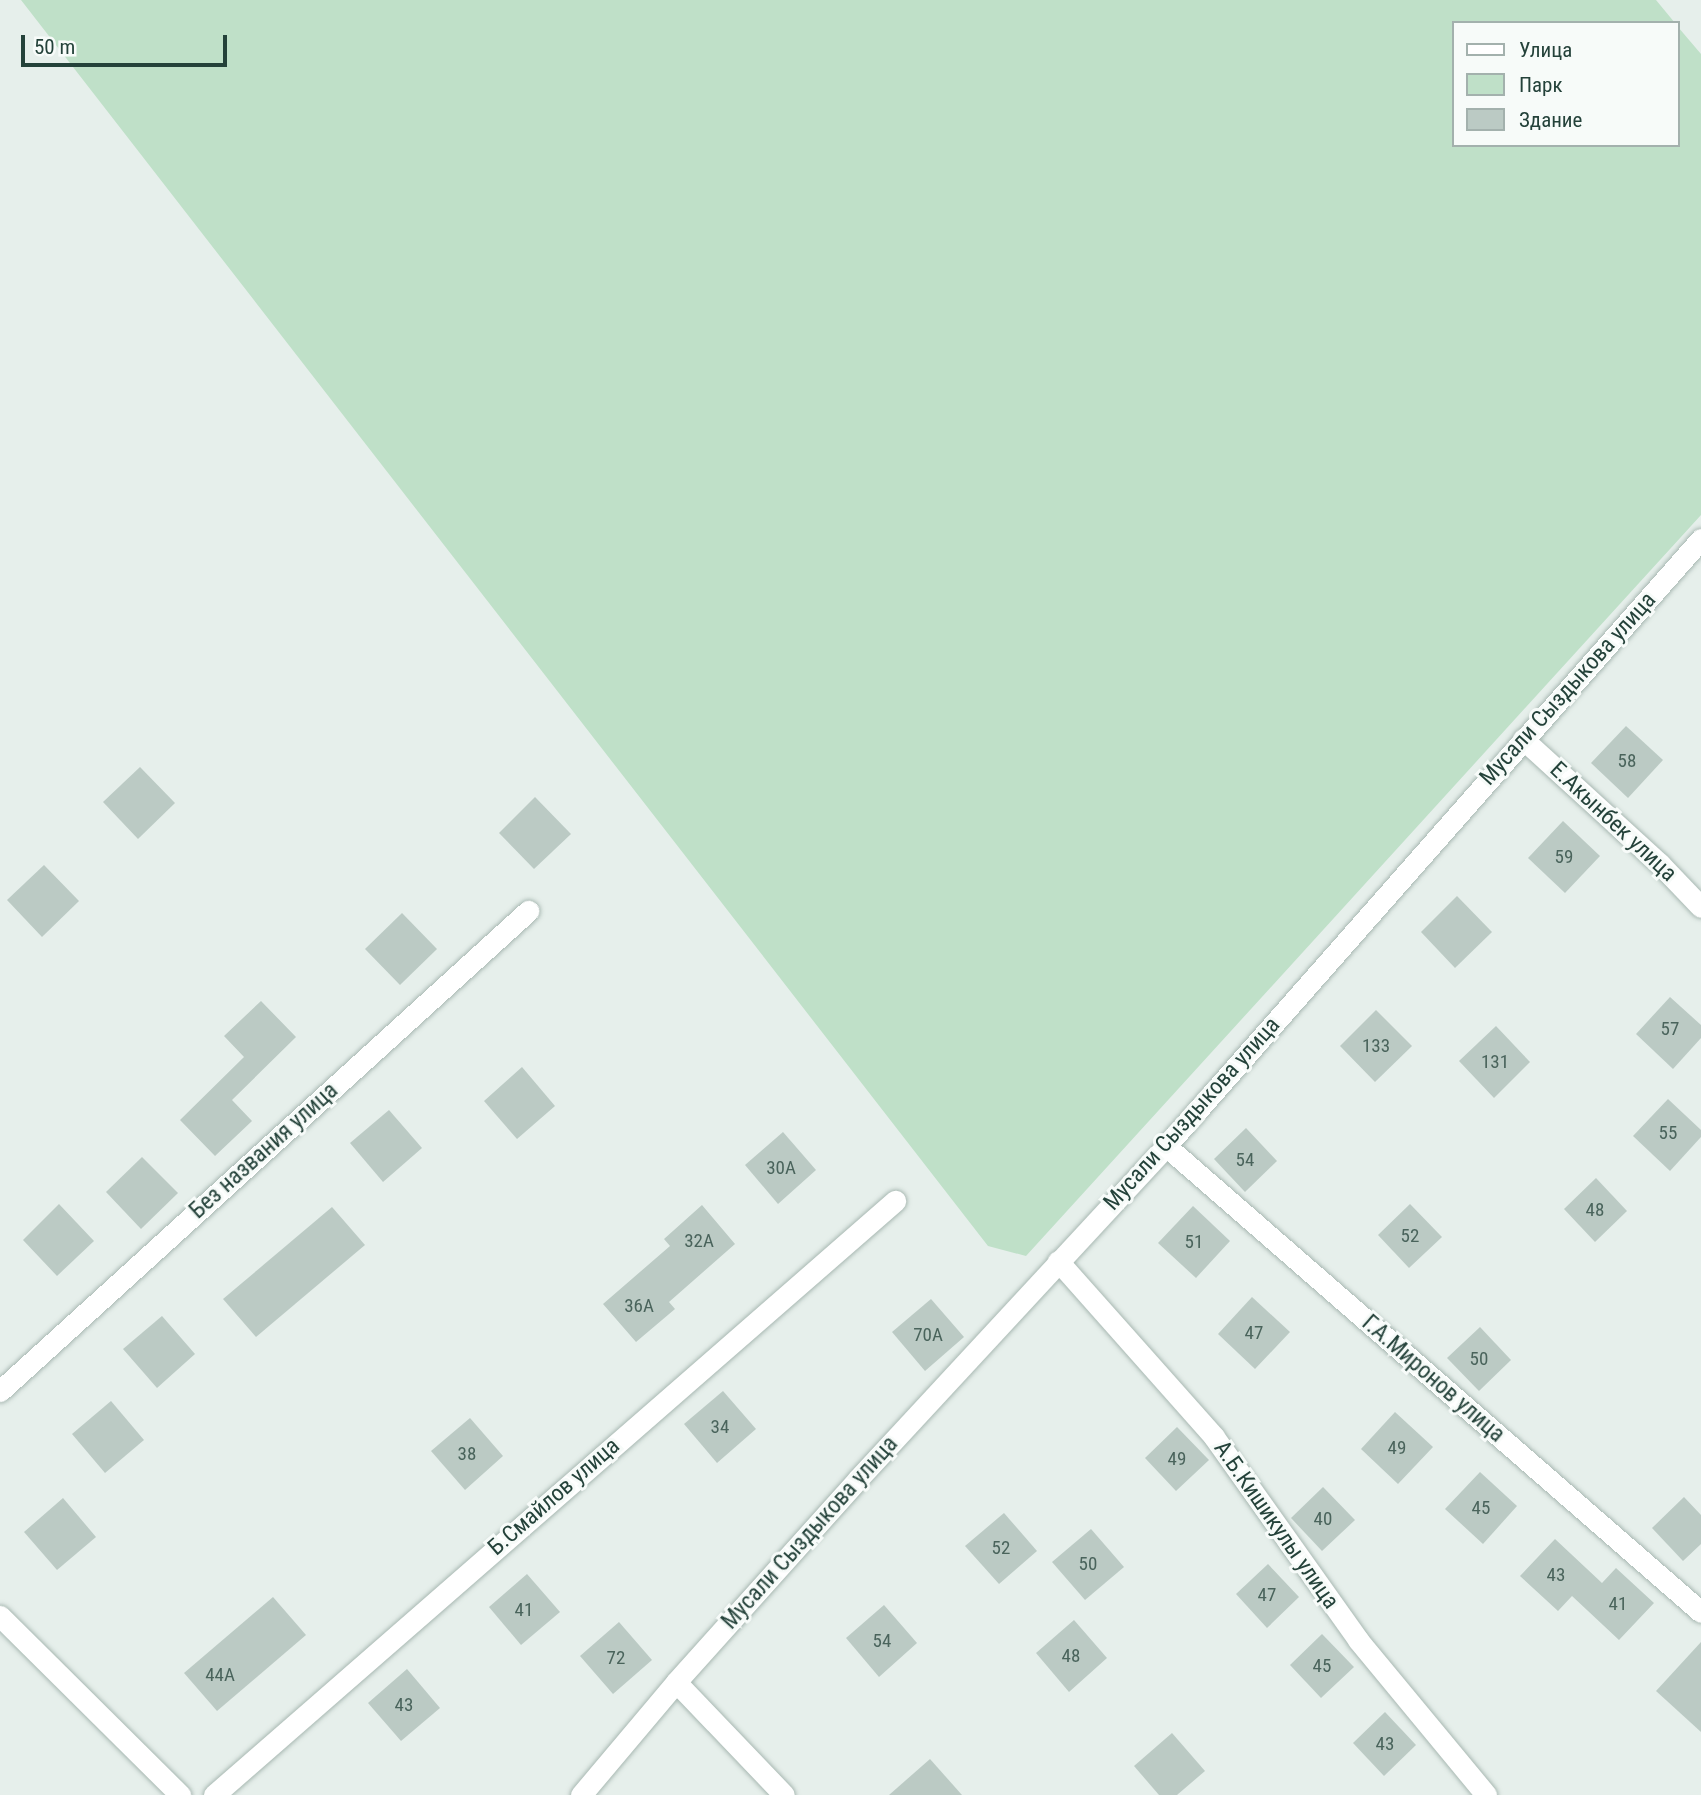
<!DOCTYPE html>
<html>
<head>
<meta charset="utf-8">
<style>
  body { margin:0 }
  #map { position:relative; width:1701px; height:1795px; overflow:hidden; background:#e6efeb; font-family:"Roboto Condensed",sans-serif }
  div>[style] { position:absolute }
  [style*='--x'] { left:calc(var(--x)*1px); top:calc(var(--y)*1px); width:calc(var(--w)*1px); rotate:calc(var(--a)*1deg) }
  .green>* { inset:0; background:#bfe0c8 }
  .building>* { inset:0; background:#bbcac4 }
  .roads { filter:drop-shadow(0 0 2px #a8b8b2) drop-shadow(0 0 2px #a8b8b2) }
  .minor>* { height:21px; margin:-10.5px; padding:0 10.5px; transform-origin:10.5px; border-radius:10.5px; background:#fff }
  span { translate:-50% -50%; white-space:nowrap; text-align:center; line-height:1.15; -webkit-text-stroke:6px #f7fbf9; paint-order:stroke }
  .number-label { font-size:19px; color:#4a645c }
  .number-label span { -webkit-text-stroke-width:0 }
  .street-label { font-size:23px; color:#24423a }
  .legend { position:absolute; left:1452px; top:21px; width:228px; height:126px; box-sizing:border-box; background:#f7fbf9; border:2px solid #a3b1ad; margin:0; padding:9px 12px; list-style:none; font-size:21px; color:#24423a }
  .legend li { display:flex; align-items:center; gap:14px; height:35px }
  .legend b { width:35px; border:2px solid #a3b1ad }
  .scale { position:absolute; left:21px; top:35px; width:206px; height:32px; box-sizing:border-box; border:4px solid #24423a; border-top:0; padding-left:9px; font-size:21px; line-height:24px; white-space:nowrap; color:#24423a; -webkit-text-stroke:5px #f7fbf9; paint-order:stroke }
</style>
</head>
<body>
<div id="map">
  <div class="green">
    <i style="clip-path:polygon(21px 0,1656px 0,1675px 23px,1454px 23px,1454px 145px,1678px 145px,1678px 27px,1701px 54px,1701px 515px,1026px 1256px,988px 1246px)"></i>
  </div>
  <div class="building">
    <i style="clip-path:polygon(1626px 726px,1663px 760px,1628px 798px,1591px 763px)"></i>
    <i style="clip-path:polygon(140px 767px,175px 803px,138px 839px,103px 802px)"></i>
    <i style="clip-path:polygon(535px 797px,571px 834px,534px 869px,499px 833px)"></i>
    <i style="clip-path:polygon(1563px 821px,1600px 856px,1565px 893px,1528px 858px)"></i>
    <i style="clip-path:polygon(44px 865px,79px 901px,42px 937px,7px 900px)"></i>
    <i style="clip-path:polygon(1457px 896px,1492px 932px,1455px 968px,1421px 932px)"></i>
    <i style="clip-path:polygon(402px 913px,437px 949px,400px 985px,365px 949px)"></i>
    <i style="clip-path:polygon(1670px 997px,1701px 1025px,1701px 1038px,1673px 1069px,1636px 1034px)"></i>
    <i style="clip-path:polygon(261px 1001px,296px 1037px,232px 1100px,252px 1121px,215px 1156px,180px 1120px,244px 1057px,224px 1036px)"></i>
    <i style="clip-path:polygon(1376px 1010px,1412px 1046px,1375px 1082px,1340px 1046px)"></i>
    <i style="clip-path:polygon(1496px 1026px,1530px 1062px,1494px 1098px,1459px 1061px)"></i>
    <i style="clip-path:polygon(522px 1067px,555px 1106px,517px 1139px,484px 1101px)"></i>
    <i style="clip-path:polygon(1668px 1099px,1701px 1130px,1701px 1137px,1670px 1171px,1633px 1136px)"></i>
    <i style="clip-path:polygon(389px 1110px,422px 1148px,383px 1182px,350px 1143px)"></i>
    <i style="clip-path:polygon(1246px 1128px,1277px 1161px,1245px 1192px,1214px 1159px)"></i>
    <i style="clip-path:polygon(783px 1132px,816px 1170px,778px 1204px,745px 1165px)"></i>
    <i style="clip-path:polygon(142px 1157px,178px 1193px,141px 1229px,106px 1192px)"></i>
    <i style="clip-path:polygon(1596px 1178px,1627px 1211px,1595px 1242px,1564px 1209px)"></i>
    <i style="clip-path:polygon(59px 1204px,94px 1241px,57px 1276px,23px 1240px)"></i>
    <i style="clip-path:polygon(1410px 1204px,1442px 1237px,1409px 1268px,1378px 1235px)"></i>
    <i style="clip-path:polygon(702px 1205px,735px 1244px,669px 1302px,675px 1309px,636px 1342px,603px 1304px,670px 1246px,664px 1239px)"></i>
    <i style="clip-path:polygon(1193px 1206px,1230px 1241px,1196px 1278px,1158px 1243px)"></i>
    <i style="clip-path:polygon(332px 1207px,365px 1245px,256px 1337px,223px 1299px)"></i>
    <i style="clip-path:polygon(1252px 1297px,1290px 1332px,1255px 1369px,1218px 1334px)"></i>
    <i style="clip-path:polygon(931px 1299px,964px 1337px,925px 1371px,892px 1332px)"></i>
    <i style="clip-path:polygon(162px 1316px,195px 1354px,157px 1388px,123px 1349px)"></i>
    <i style="clip-path:polygon(1480px 1327px,1511px 1360px,1479px 1391px,1447px 1358px)"></i>
    <i style="clip-path:polygon(723px 1391px,756px 1429px,717px 1463px,684px 1424px)"></i>
    <i style="clip-path:polygon(111px 1401px,144px 1440px,105px 1473px,72px 1434px)"></i>
    <i style="clip-path:polygon(1395px 1412px,1433px 1447px,1398px 1484px,1361px 1449px)"></i>
    <i style="clip-path:polygon(470px 1418px,503px 1456px,465px 1490px,431px 1451px)"></i>
    <i style="clip-path:polygon(1177px 1427px,1209px 1460px,1176px 1491px,1145px 1458px)"></i>
    <i style="clip-path:polygon(1480px 1472px,1517px 1506px,1483px 1544px,1445px 1509px)"></i>
    <i style="clip-path:polygon(1323px 1487px,1355px 1520px,1322px 1551px,1291px 1518px)"></i>
    <i style="clip-path:polygon(1684px 1497px,1701px 1515px,1701px 1544px,1683px 1561px,1652px 1528px)"></i>
    <i style="clip-path:polygon(63px 1498px,96px 1537px,57px 1570px,24px 1532px)"></i>
    <i style="clip-path:polygon(1004px 1513px,1037px 1551px,999px 1584px,965px 1546px)"></i>
    <i style="clip-path:polygon(1091px 1529px,1124px 1567px,1085px 1600px,1052px 1562px)"></i>
    <i style="clip-path:polygon(1555px 1539px,1602px 1583px,1616px 1568px,1654px 1603px,1619px 1640px,1572px 1596px,1558px 1611px,1520px 1576px)"></i>
    <i style="clip-path:polygon(1268px 1564px,1299px 1597px,1267px 1628px,1236px 1594px)"></i>
    <i style="clip-path:polygon(527px 1574px,560px 1612px,521px 1645px,489px 1607px)"></i>
    <i style="clip-path:polygon(273px 1597px,306px 1635px,217px 1711px,184px 1673px)"></i>
    <i style="clip-path:polygon(884px 1605px,917px 1643px,879px 1677px,846px 1638px)"></i>
    <i style="clip-path:polygon(1074px 1620px,1107px 1658px,1069px 1692px,1036px 1653px)"></i>
    <i style="clip-path:polygon(619px 1622px,652px 1660px,613px 1694px,580px 1656px)"></i>
    <i style="clip-path:polygon(1322px 1634px,1354px 1667px,1321px 1698px,1290px 1665px)"></i>
    <i style="clip-path:polygon(1701px 1642px,1701px 1732px,1656px 1691px)"></i>
    <i style="clip-path:polygon(407px 1669px,440px 1708px,401px 1741px,368px 1703px)"></i>
    <i style="clip-path:polygon(1385px 1712px,1416px 1745px,1384px 1776px,1353px 1743px)"></i>
    <i style="clip-path:polygon(1172px 1733px,1205px 1771px,1177px 1795px,1159px 1795px,1134px 1766px)"></i>
    <i style="clip-path:polygon(930px 1759px,962px 1795px,889px 1795px)"></i>
  </div>
  <div class="roads">
    <div class="minor">
      <i style="--x:1523;--y:739;--w:185;--a:42.4"></i>
      <i style="--x:1660;--y:864;--w:59;--a:46.4"></i>
      <i style="--x:1166;--y:1146;--w:709;--a:41.06"></i>
      <i style="--x:1058;--y:1261;--w:235;--a:48.4"></i>
      <i style="--x:1214;--y:1437;--w:249;--a:54.6"></i>
      <i style="--x:1358;--y:1640;--w:201;--a:50.4"></i>
      <i style="--x:0;--y:1391;--w:714;--a:-42.27"></i>
      <i style="--x:0;--y:1616;--w:254;--a:44.8"></i>
      <i style="--x:676;--y:1682;--w:156;--a:46.3"></i>
      <i style="--x:214;--y:1795;--w:904;--a:-41.1"></i>
      <i style="--x:581;--y:1795;--w:148;--a:-49.9"></i>
      <i style="--x:676;--y:1682;--w:273;--a:-48.1"></i>
      <i style="--x:858;--y:1479;--w:454;--a:-47.2"></i>
      <i style="--x:1166;--y:1146;--w:809;--a:-48.61"></i>
    </div>
  </div>
  <div class="number-label">
    <span style="left:1627px;top:761px">58</span>
    <span style="left:1564px;top:857px">59</span>
    <span style="left:1670px;top:1029px">57</span>
    <span style="left:1376px;top:1046px">133</span>
    <span style="left:1495px;top:1062px">131</span>
    <span style="left:1668px;top:1133px">55</span>
    <span style="left:1245px;top:1160px">54</span>
    <span style="left:781px;top:1168px">30А</span>
    <span style="left:1595px;top:1210px">48</span>
    <span style="left:1410px;top:1236px">52</span>
    <span style="left:699px;top:1241px">32А</span>
    <span style="left:1194px;top:1242px">51</span>
    <span style="left:639px;top:1306px">36А</span>
    <span style="left:1254px;top:1333px">47</span>
    <span style="left:928px;top:1335px">70А</span>
    <span style="left:1479px;top:1359px">50</span>
    <span style="left:720px;top:1427px">34</span>
    <span style="left:1397px;top:1448px">49</span>
    <span style="left:467px;top:1454px">38</span>
    <span style="left:1177px;top:1459px">49</span>
    <span style="left:1481px;top:1508px">45</span>
    <span style="left:1323px;top:1519px">40</span>
    <span style="left:1001px;top:1548px">52</span>
    <span style="left:1088px;top:1564px">50</span>
    <span style="left:1556px;top:1575px">43</span>
    <span style="left:1267px;top:1595px">47</span>
    <span style="left:1618px;top:1604px">41</span>
    <span style="left:524px;top:1610px">41</span>
    <span style="left:882px;top:1641px">54</span>
    <span style="left:1071px;top:1656px">48</span>
    <span style="left:616px;top:1658px">72</span>
    <span style="left:1322px;top:1666px">45</span>
    <span style="left:220px;top:1675px">44А</span>
    <span style="left:404px;top:1705px">43</span>
    <span style="left:1385px;top:1744px">43</span>
  </div>
  <div class="street-label">
    <span style="left:1568px;top:689px;rotate:-48deg">Мусали Сыздыкова улица</span>
    <span style="left:1613px;top:822px;rotate:43deg">Е.Акынбек улица</span>
    <span style="left:1192px;top:1114px;rotate:-48deg">Мусали Сыздыкова улица</span>
    <span style="left:264px;top:1151px;rotate:-42deg">Без названия улица</span>
    <span style="left:1433px;top:1379px;rotate:41deg">Г.А.Миронов улица</span>
    <span style="left:554px;top:1497px;rotate:-41deg">Б.Смайлов улица</span>
    <span style="left:1276px;top:1525px;rotate:55deg">А.Б.Кишикулы улица</span>
    <span style="left:810px;top:1533px;rotate:-48deg">Мусали Сыздыкова улица</span>
  </div>
  <ul class="legend">
  <li><b style="height:9px;background:#fff"></b>Улица</li>
  <li><b style="height:19px;background:#bfe0c8"></b>Парк</li>
  <li><b style="height:19px;background:#bbcac4"></b>Здание</li>
  </ul>
  <div class="scale">50 m</div>
</div>
</body>
</html>
